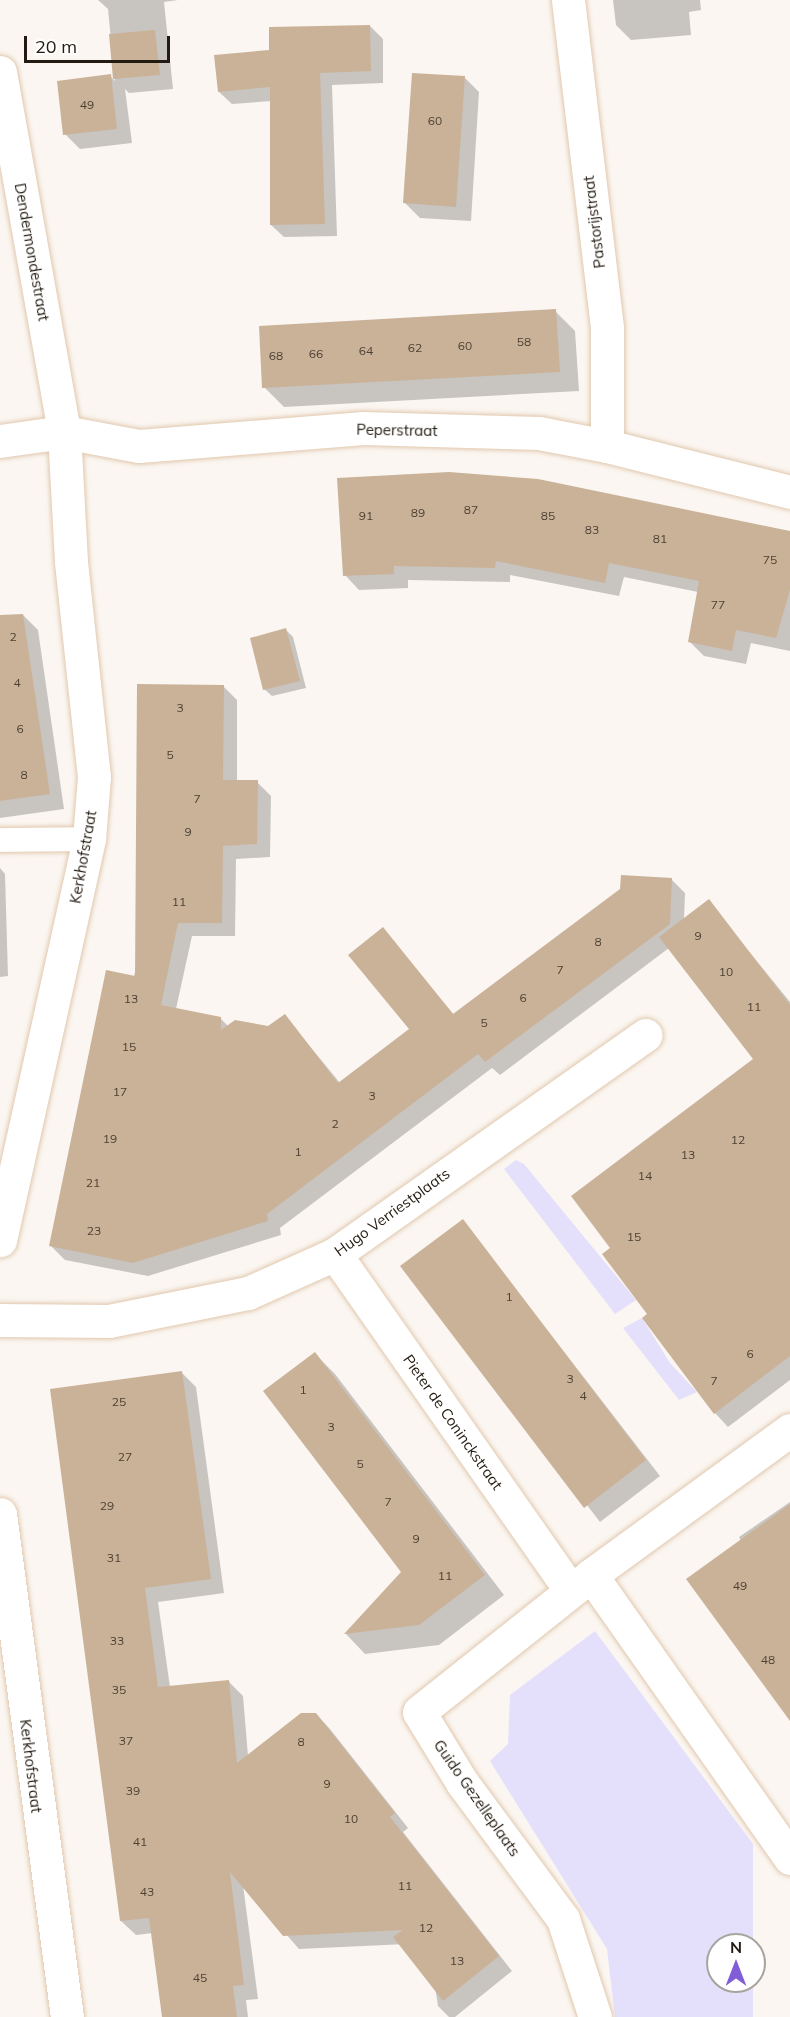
<!DOCTYPE html>
<html>
<head>
<meta charset="utf-8">
<style>
  body { margin:0 }
  #map { position:relative; width:790px; height:2017px; overflow:hidden; background:#fbf6f1; font-family:Mulish,sans-serif }
  div>[style] { position:absolute }
  [style*='--x'] { left:calc(var(--x)*1px); top:calc(var(--y)*1px); width:calc(var(--w)*1px); rotate:calc(var(--a)*1deg) }
  .green>* { inset:0; background:#e4e0fb }
  .shadow>* { inset:0; background:#0003 }
  .building>* { inset:0; background:#cab299 }
  .roads { filter:drop-shadow(0 0 2px #e1c8ae) drop-shadow(0 0 2px #e1c8ae) }
  .service>* { height:24px; margin:-12px; padding:0 12px; transform-origin:12px; border-radius:12px; background:#fff }
  .minor>* { height:33px; margin:-16.5px; padding:0 16.5px; transform-origin:16.5px; border-radius:16.5px; background:#fff }
  span { translate:-50% -50%; white-space:nowrap; text-align:center; line-height:1.15; -webkit-text-stroke:4.5px #fff; paint-order:stroke }
  .number-label { font-size:12px; color:#4d4133 }
  .number-label span { -webkit-text-stroke-width:0 }
  .street-label { font-size:15px; color:#231b11 }
  .north { position:absolute; left:706px; top:1933px; width:60px; height:60px; box-sizing:border-box; background:#fff; border:2px solid #a7a4a0; border-radius:50%; rotate:0deg; font-size:16px; font-weight:700; line-height:24px; text-align:center; color:#231b11 }
  .north::after { content:''; display:block; margin:auto; width:21px; height:27px; background:#815ed8; clip-path:polygon(50% 0,100% 100%,50% 72%,0 100%) }
  .scale { position:absolute; left:24px; top:36px; width:146px; height:27px; box-sizing:border-box; border:3px solid #231b11; border-top:0; padding-left:8px; font-size:18px; line-height:21px; white-space:nowrap; color:#231b11; -webkit-text-stroke:4px #fff; paint-order:stroke }
</style>
</head>
<body>
<div id="map">
  <div class="green">
    <i style="clip-path:polygon(516px 1160px,524px 1164px,636px 1300px,615px 1314px,504px 1169px)"></i>
    <i style="clip-path:polygon(642px 1318px,670px 1363px,697px 1392px,679px 1400px,623px 1328px)"></i>
    <i style="clip-path:polygon(595px 1631px,753px 1844px,753px 1945px,718px 1945px,718px 1981px,753px 1981px,753px 2017px,615px 2017px,607px 1949px,490px 1761px,508px 1744px,510px 1695px)"></i>
  </div>
  <div class="shadow">
    <i style="clip-path:polygon(98px 0,178px 0,164px 2px,173px 89px,129px 93px,125px 89px,132px 143px,80px 149px,65px 134px,110px 76px,115px 81px,108px 9px)"></i>
    <i style="clip-path:polygon(613px 0,700px 0,701px 10px,689px 12px,691px 35px,631px 40px,616px 25px)"></i>
    <i style="clip-path:polygon(370px 26px,383px 39px,383px 83px,332px 85px,337px 236px,284px 237px,271px 225px,272px 101px,232px 104px,219px 92px,271px 51px)"></i>
    <i style="clip-path:polygon(464px 77px,479px 92px,471px 221px,420px 218px,405px 203px)"></i>
    <i style="clip-path:polygon(555px 311px,575px 331px,579px 391px,284px 407px,264px 387px)"></i>
    <i style="clip-path:polygon(338px 479px,790px 532px,790px 651px,751px 643px,746px 664px,704px 656px,689px 641px,698px 592px,624px 577px,619px 596px,510px 575px,510px 582px,408px 580px,408px 588px,359px 590px,345px 575px)"></i>
    <i style="clip-path:polygon(23px 615px,38px 630px,64px 809px,0 818px,0 618px)"></i>
    <i style="clip-path:polygon(286px 630px,293px 637px,306px 688px,272px 696px,264px 689px)"></i>
    <i style="clip-path:polygon(223px 686px,237px 700px,237px 781px,257px 782px,271px 796px,270px 857px,236px 859px,235px 936px,192px 936px,176px 1009px,220px 1018px,228px 1026px,269px 1028px,285px 1016px,340px 1083px,411px 1029px,383px 929px,454px 1015px,671px 879px,685px 893px,684px 919px,708px 901px,790px 1002px,790px 1038px,669px 948px,500px 1075px,492px 1068px,280px 1228px,281px 1235px,148px 1276px,65px 1260px,51px 1246px)"></i>
    <i style="clip-path:polygon(0 868px,5px 874px,8px 976px,0 977px)"></i>
    <i style="clip-path:polygon(790px 1089px,790px 1380px,728px 1427px,715px 1413px,649px 1314px)"></i>
    <i style="clip-path:polygon(463px 1221px,660px 1476px,600px 1522px,403px 1266px)"></i>
    <i style="clip-path:polygon(315px 1354px,335px 1374px,504px 1595px,439px 1645px,365px 1654px,346px 1634px,403px 1572px)"></i>
    <i style="clip-path:polygon(182px 1373px,196px 1387px,224px 1593px,158px 1602px,170px 1687px,229px 1682px,243px 1696px,248px 1756px,316px 1714px,330px 1729px,408px 1828px,403px 1832px,512px 1971px,455px 2017px,449px 2017px,438px 2006px,428px 1943px,299px 1949px,243px 1885px,258px 1999px,246px 2000px,248px 2017px,163px 2017px,153px 1933px,136px 1935px,121px 1921px,52px 1390px)"></i>
    <i style="clip-path:polygon(790px 1502px,790px 1550px,746px 1550px,739px 1537px)"></i>
  </div>
  <div class="building">
    <i style="clip-path:polygon(370px 25px,371px 71px,320px 73px,325px 224px,270px 225px,270px 87px,218px 92px,214px 55px,269px 50px,269px 27px)"></i>
    <i style="clip-path:polygon(155px 30px,160px 75px,113px 79px,109px 34px)"></i>
    <i style="clip-path:polygon(412px 73px,465px 76px,456px 207px,403px 203px)"></i>
    <i style="clip-path:polygon(111px 74px,117px 129px,63px 135px,57px 81px)"></i>
    <i style="clip-path:polygon(556px 309px,560px 372px,262px 388px,259px 326px)"></i>
    <i style="clip-path:polygon(449px 472px,538px 479px,790px 531px,790px 590px,776px 638px,736px 630px,732px 651px,688px 642px,699px 581px,609px 563px,605px 583px,496px 561px,495px 568px,394px 566px,394px 574px,343px 576px,337px 478px)"></i>
    <i style="clip-path:polygon(23px 614px,50px 794px,0 801px,0 615px)"></i>
    <i style="clip-path:polygon(286px 628px,300px 681px,263px 690px,250px 638px)"></i>
    <i style="clip-path:polygon(137px 684px,224px 685px,223px 780px,258px 780px,257px 844px,223px 846px,222px 923px,178px 923px,161px 1005px,221px 1017px,221px 1030px,235px 1020px,268px 1026px,285px 1014px,338px 1083px,409px 1029px,348px 955px,383px 927px,453px 1014px,620px 889px,621px 875px,672px 878px,670px 924px,485px 1062px,478px 1054px,267px 1214px,268px 1221px,133px 1263px,49px 1246px,106px 970px,135px 976px)"></i>
    <i style="clip-path:polygon(709px 899px,790px 1005px,790px 1356px,714px 1414px,642px 1318px,647px 1314px,602px 1254px,610px 1248px,571px 1196px,753px 1059px,659px 937px)"></i>
    <i style="clip-path:polygon(463px 1219px,646px 1460px,584px 1508px,400px 1266px)"></i>
    <i style="clip-path:polygon(315px 1352px,485px 1575px,419px 1625px,344px 1634px,401px 1572px,263px 1391px)"></i>
    <i style="clip-path:polygon(182px 1371px,211px 1579px,145px 1588px,158px 1687px,229px 1680px,237px 1763px,301px 1713px,316px 1713px,395px 1813px,390px 1817px,499px 1956px,443px 2001px,393px 1937px,403px 1930px,283px 1936px,230px 1872px,244px 1985px,233px 1986px,237px 2017px,162px 2017px,149px 1918px,120px 1921px,50px 1389px)"></i>
    <i style="clip-path:polygon(790px 1504px,790px 1721px,686px 1579px)"></i>
  </div>
  <div class="roads">
    <div class="service">
      <i style="--x:0;--y:840;--w:89;--a:-0.6"></i>
    </div>
    <div class="minor">
      <i style="--x:568;--y:0;--w:331;--a:83.2"></i>
      <i style="--x:607;--y:329;--w:117;--a:90"></i>
      <i style="--x:0;--y:72;--w:366;--a:79.9"></i>
      <i style="--x:64;--y:432;--w:130;--a:86.9"></i>
      <i style="--x:71;--y:562;--w:216;--a:83.9"></i>
      <i style="--x:94;--y:777;--w:62;--a:94.6"></i>
      <i style="--x:89;--y:839;--w:411;--a:102.5"></i>
      <i style="--x:0;--y:441;--w:65;--a:-8"></i>
      <i style="--x:64;--y:432;--w:76;--a:10.6"></i>
      <i style="--x:139;--y:446;--w:225;--a:-4.6"></i>
      <i style="--x:363;--y:428;--w:176;--a:1.6"></i>
      <i style="--x:539;--y:433;--w:69;--a:10.8"></i>
      <i style="--x:607;--y:446;--w:189;--a:14.1"></i>
      <i style="--x:335;--y:1254;--w:410;--a:55"></i>
      <i style="--x:0;--y:1320;--w:109;--a:0.5"></i>
      <i style="--x:109;--y:1321;--w:142;--a:-11.4"></i>
      <i style="--x:248;--y:1293;--w:95;--a:-24.1"></i>
      <i style="--x:335;--y:1254;--w:380;--a:-35.2"></i>
      <i style="--x:0;--y:1514;--w:507;--a:82.41"></i>
      <i style="--x:591;--y:1575;--w:246;--a:-36.1"></i>
      <i style="--x:595;--y:2017;--w:103;--a:-108.1"></i>
      <i style="--x:563;--y:1919;--w:168;--a:-126.5"></i>
      <i style="--x:463;--y:1784;--w:84;--a:-121.4"></i>
      <i style="--x:419;--y:1712;--w:220;--a:-38.5"></i>
      <i style="--x:591;--y:1575;--w:346;--a:54.9"></i>
    </div>
  </div>
  <div class="number-label">
    <span style="left:87px;top:105px">49</span>
    <span style="left:435px;top:121px">60</span>
    <span style="left:524px;top:342px">58</span>
    <span style="left:465px;top:346px">60</span>
    <span style="left:415px;top:348px">62</span>
    <span style="left:366px;top:351px">64</span>
    <span style="left:316px;top:354px">66</span>
    <span style="left:276px;top:356px">68</span>
    <span style="left:471px;top:510px">87</span>
    <span style="left:418px;top:513px">89</span>
    <span style="left:366px;top:516px">91</span>
    <span style="left:548px;top:516px">85</span>
    <span style="left:592px;top:530px">83</span>
    <span style="left:660px;top:539px">81</span>
    <span style="left:770px;top:560px">75</span>
    <span style="left:718px;top:605px">77</span>
    <span style="left:13px;top:637px">2</span>
    <span style="left:17px;top:683px">4</span>
    <span style="left:180px;top:708px">3</span>
    <span style="left:20px;top:729px">6</span>
    <span style="left:170px;top:755px">5</span>
    <span style="left:24px;top:775px">8</span>
    <span style="left:197px;top:799px">7</span>
    <span style="left:188px;top:832px">9</span>
    <span style="left:179px;top:902px">11</span>
    <span style="left:698px;top:936px">9</span>
    <span style="left:598px;top:942px">8</span>
    <span style="left:560px;top:970px">7</span>
    <span style="left:726px;top:972px">10</span>
    <span style="left:523px;top:998px">6</span>
    <span style="left:131px;top:999px">13</span>
    <span style="left:754px;top:1007px">11</span>
    <span style="left:484px;top:1023px">5</span>
    <span style="left:129px;top:1047px">15</span>
    <span style="left:120px;top:1092px">17</span>
    <span style="left:372px;top:1096px">3</span>
    <span style="left:335px;top:1124px">2</span>
    <span style="left:110px;top:1139px">19</span>
    <span style="left:738px;top:1140px">12</span>
    <span style="left:298px;top:1152px">1</span>
    <span style="left:688px;top:1155px">13</span>
    <span style="left:645px;top:1176px">14</span>
    <span style="left:93px;top:1183px">21</span>
    <span style="left:94px;top:1231px">23</span>
    <span style="left:634px;top:1237px">15</span>
    <span style="left:509px;top:1297px">1</span>
    <span style="left:750px;top:1354px">6</span>
    <span style="left:570px;top:1379px">3</span>
    <span style="left:714px;top:1381px">7</span>
    <span style="left:303px;top:1390px">1</span>
    <span style="left:583px;top:1396px">4</span>
    <span style="left:119px;top:1402px">25</span>
    <span style="left:331px;top:1427px">3</span>
    <span style="left:125px;top:1457px">27</span>
    <span style="left:360px;top:1464px">5</span>
    <span style="left:388px;top:1502px">7</span>
    <span style="left:107px;top:1506px">29</span>
    <span style="left:416px;top:1539px">9</span>
    <span style="left:114px;top:1558px">31</span>
    <span style="left:445px;top:1576px">11</span>
    <span style="left:740px;top:1586px">49</span>
    <span style="left:117px;top:1641px">33</span>
    <span style="left:768px;top:1660px">48</span>
    <span style="left:119px;top:1690px">35</span>
    <span style="left:126px;top:1741px">37</span>
    <span style="left:301px;top:1742px">8</span>
    <span style="left:327px;top:1784px">9</span>
    <span style="left:133px;top:1791px">39</span>
    <span style="left:351px;top:1819px">10</span>
    <span style="left:140px;top:1842px">41</span>
    <span style="left:405px;top:1886px">11</span>
    <span style="left:147px;top:1892px">43</span>
    <span style="left:426px;top:1928px">12</span>
    <span style="left:457px;top:1961px">13</span>
    <span style="left:200px;top:1978px">45</span>
  </div>
  <div class="street-label">
    <span style="left:594px;top:222px;rotate:-97deg">Pastorijstraat</span>
    <span style="left:32px;top:252px;rotate:80deg">Dendermondestraat</span>
    <span style="left:397px;top:430px;rotate:1deg">Peperstraat</span>
    <span style="left:83px;top:857px;rotate:-80deg">Kerkhofstraat</span>
    <span style="left:392px;top:1212px;rotate:-36deg">Hugo Verriestplaats</span>
    <span style="left:453px;top:1422px;rotate:55deg">Pieter de Coninckstraat</span>
    <span style="left:31px;top:1766px;rotate:83deg">Kerkhofstraat</span>
    <span style="left:477px;top:1798px;rotate:55deg">Guido Gezelleplaats</span>
  </div>
  <div class="north">N</div>
  <div class="scale">20 m</div>
</div>
</body>
</html>
